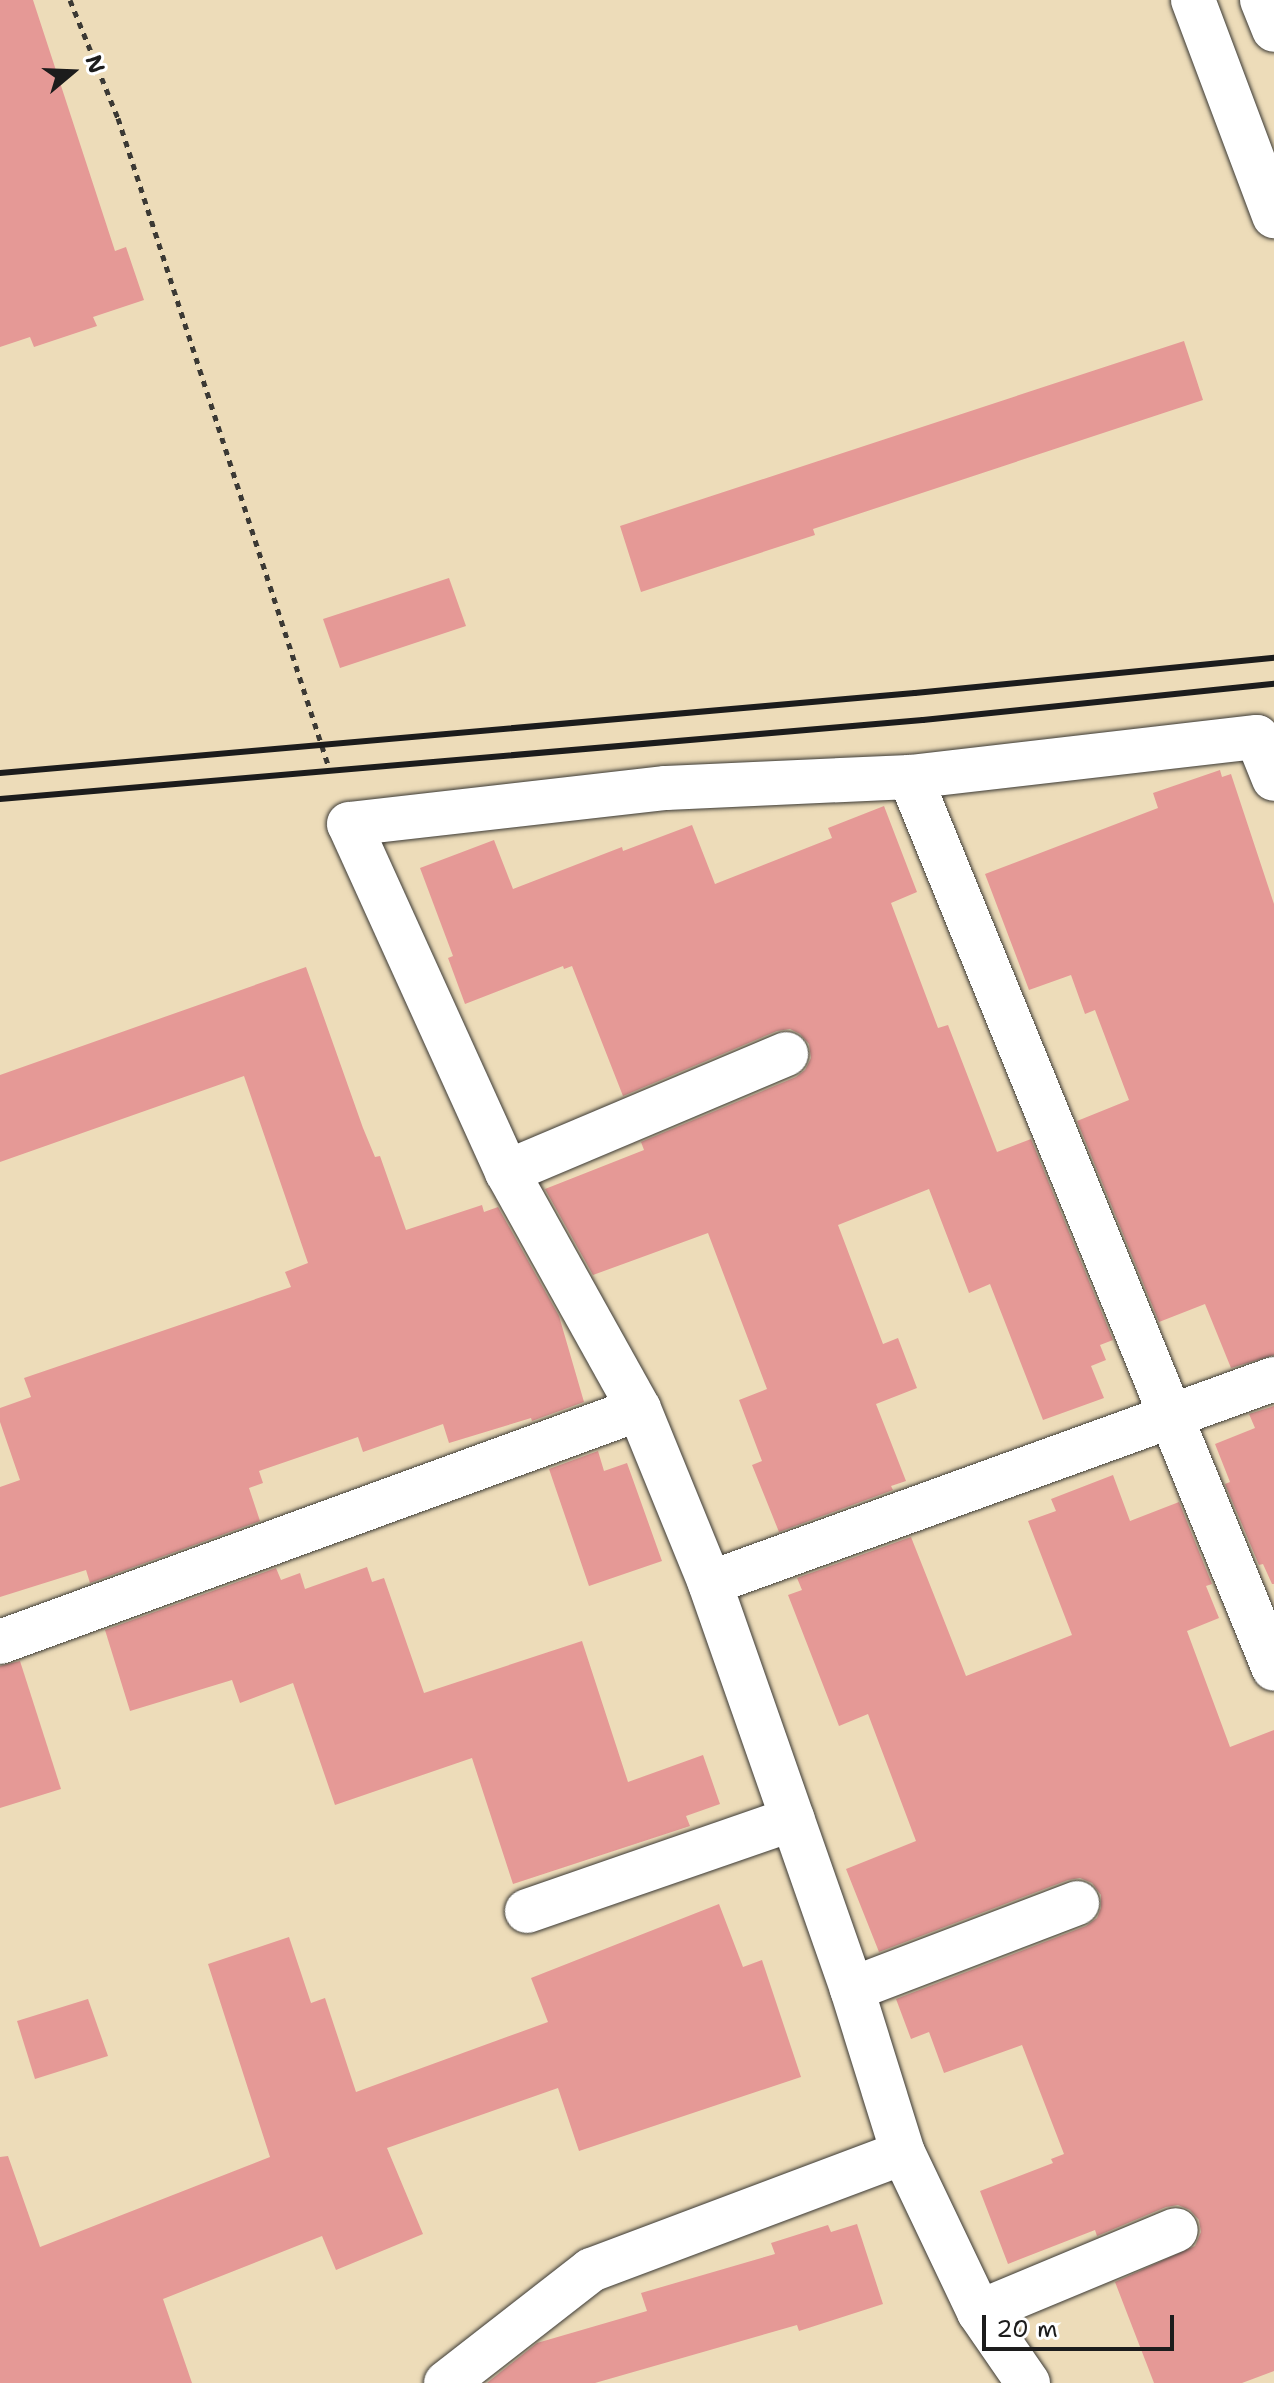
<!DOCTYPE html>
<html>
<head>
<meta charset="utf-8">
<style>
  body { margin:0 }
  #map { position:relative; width:1274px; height:2383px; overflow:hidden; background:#eddcb9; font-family:"Shantell Sans",sans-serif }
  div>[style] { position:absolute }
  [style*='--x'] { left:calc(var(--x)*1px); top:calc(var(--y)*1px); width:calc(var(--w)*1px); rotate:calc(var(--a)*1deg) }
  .building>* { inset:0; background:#e59996 }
  .path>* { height:5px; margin-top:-2.5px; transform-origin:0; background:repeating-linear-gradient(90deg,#3b3934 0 6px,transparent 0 12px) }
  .roads { filter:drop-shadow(0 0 2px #3b3934) drop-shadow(0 0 2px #3b3934) }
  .street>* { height:44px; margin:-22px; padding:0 22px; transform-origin:22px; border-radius:22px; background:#fff }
  .secondary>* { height:44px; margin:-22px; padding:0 22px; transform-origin:22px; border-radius:22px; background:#fff }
  .rail>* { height:6px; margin:-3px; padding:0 3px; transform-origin:3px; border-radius:3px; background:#1c1c1c }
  span { translate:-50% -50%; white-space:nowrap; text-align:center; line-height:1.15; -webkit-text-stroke:6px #fff; paint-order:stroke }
  .north { position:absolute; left:32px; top:32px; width:80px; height:80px; -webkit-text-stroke:6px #fff; paint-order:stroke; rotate:71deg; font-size:22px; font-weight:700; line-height:32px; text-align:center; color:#1c1c1c }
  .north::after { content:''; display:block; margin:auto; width:28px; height:36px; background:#1c1c1c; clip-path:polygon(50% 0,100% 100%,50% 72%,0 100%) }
  .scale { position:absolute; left:982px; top:2315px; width:192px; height:36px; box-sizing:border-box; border:4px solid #1c1c1c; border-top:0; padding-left:10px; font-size:24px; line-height:28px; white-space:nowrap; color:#1c1c1c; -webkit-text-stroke:6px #fff; paint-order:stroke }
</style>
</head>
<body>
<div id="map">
  <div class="building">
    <i style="clip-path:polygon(0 0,33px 0,115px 251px,126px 247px,144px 300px,93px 317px,97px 326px,34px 347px,30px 337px,0 347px)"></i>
    <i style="clip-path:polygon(1184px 341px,1203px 400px,813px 529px,815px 535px,641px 592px,620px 526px)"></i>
    <i style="clip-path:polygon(449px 578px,466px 626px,340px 668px,323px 619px)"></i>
    <i style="clip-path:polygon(1220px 770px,1222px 777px,1231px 774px,1274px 904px,1274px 1355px,1231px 1368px,1205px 1304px,1159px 1322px,1077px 1121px,1129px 1100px,1095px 1010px,1085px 1014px,1071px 975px,1029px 990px,985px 874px,1158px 808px,1153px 793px)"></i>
    <i style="clip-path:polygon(884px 806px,917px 892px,891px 903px,938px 1028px,948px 1025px,997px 1152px,1031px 1139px,1113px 1340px,1100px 1345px,1106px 1360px,1091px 1366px,1104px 1398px,1043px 1420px,990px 1284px,969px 1293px,929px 1189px,838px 1225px,883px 1344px,898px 1338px,917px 1388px,876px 1404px,906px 1481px,891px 1486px,893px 1490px,779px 1532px,752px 1465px,762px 1461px,739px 1400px,767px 1389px,708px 1233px,593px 1275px,545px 1189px,644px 1150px,641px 1142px,796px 1077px,805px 1070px,811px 1058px,809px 1044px,800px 1034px,790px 1029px,777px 1031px,623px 1096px,572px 966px,564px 969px,563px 966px,465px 1004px,448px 958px,453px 956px,420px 868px,494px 840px,513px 889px,622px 847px,623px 851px,692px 825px,715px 884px,832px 838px,828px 828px)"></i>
    <i style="clip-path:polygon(306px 967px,363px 1128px,375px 1157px,380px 1156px,406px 1230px,482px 1205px,484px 1212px,498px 1207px,559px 1316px,584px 1402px,532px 1421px,531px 1418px,449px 1443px,443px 1424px,363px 1452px,358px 1437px,259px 1471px,263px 1483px,249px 1488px,260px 1521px,90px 1583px,86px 1570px,0 1597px,0 1487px,20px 1480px,0 1422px,0 1408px,31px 1397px,24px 1378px,291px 1287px,285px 1272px,308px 1263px,244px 1076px,0 1162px,0 1075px)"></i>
    <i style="clip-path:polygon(1274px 1406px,1274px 1584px,1272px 1584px,1263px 1564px,1259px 1565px,1225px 1484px,1230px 1482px,1215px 1444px,1255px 1428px,1249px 1414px)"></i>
    <i style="clip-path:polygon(598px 1451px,604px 1471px,627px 1463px,662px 1561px,589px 1586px,549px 1469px)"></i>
    <i style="clip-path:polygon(1113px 1475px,1130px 1521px,1179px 1502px,1212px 1584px,1206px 1586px,1219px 1618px,1187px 1631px,1230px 1747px,1274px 1730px,1274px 2371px,1242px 2383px,1154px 2383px,1115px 2282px,1195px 2246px,1201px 2232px,1199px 2220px,1190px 2210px,1178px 2205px,1166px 2207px,1097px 2236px,1095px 2230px,1008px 2264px,980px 2191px,1053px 2163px,1051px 2159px,1064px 2154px,1022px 2045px,944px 2073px,929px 2032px,911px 2039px,896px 1999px,1086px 1926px,1097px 1918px,1101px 1908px,1101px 1895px,1092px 1883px,1080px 1878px,1068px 1880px,879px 1952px,846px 1869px,916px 1841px,868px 1714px,839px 1726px,788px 1595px,802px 1590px,797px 1578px,911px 1537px,966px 1676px,1072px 1635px,1028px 1521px,1056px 1511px,1051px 1499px)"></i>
    <i style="clip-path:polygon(367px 1567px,372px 1582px,384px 1578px,424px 1693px,582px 1641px,628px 1782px,703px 1755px,720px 1804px,686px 1816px,690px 1826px,513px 1884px,472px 1758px,335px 1805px,293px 1683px,240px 1703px,232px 1680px,130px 1711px,105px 1630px,276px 1568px,281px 1580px,300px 1573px,305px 1589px)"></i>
    <i style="clip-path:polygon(20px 1661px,61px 1789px,0 1808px,0 1666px)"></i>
    <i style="clip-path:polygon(719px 1904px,743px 1967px,762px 1960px,801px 2077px,579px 2151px,558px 2088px,387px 2148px,423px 2234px,336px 2270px,322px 2236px,163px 2299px,192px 2383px,0 2383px,0 2157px,8px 2156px,40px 2247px,270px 2157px,208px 1964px,289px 1937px,311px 2003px,325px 1998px,356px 2092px,548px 2022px,531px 1978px)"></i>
    <i style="clip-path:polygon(88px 1999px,108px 2056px,35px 2079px,17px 2021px)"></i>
    <i style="clip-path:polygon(857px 2224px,883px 2304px,799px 2331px,797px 2325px,595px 2383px,487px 2383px,537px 2343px,647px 2311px,641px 2293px,775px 2254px,771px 2243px,828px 2225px,831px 2232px)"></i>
  </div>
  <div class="path">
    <i style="--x:70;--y:0;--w:127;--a:67.9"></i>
    <i style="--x:118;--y:118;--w:687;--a:72.01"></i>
  </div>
  <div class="roads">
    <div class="street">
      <i style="--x:1193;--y:0;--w:231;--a:69.4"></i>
      <i style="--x:910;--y:777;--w:963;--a:67.8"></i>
      <i style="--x:507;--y:1172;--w:303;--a:-22.9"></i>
      <i style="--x:710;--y:1583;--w:600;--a:-19.89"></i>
      <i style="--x:0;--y:1642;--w:680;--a:-20.03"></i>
      <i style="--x:527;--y:1911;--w:281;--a:-19.1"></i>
      <i style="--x:852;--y:1989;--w:241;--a:-20.9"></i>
      <i style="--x:979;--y:2312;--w:213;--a:-22.6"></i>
      <i style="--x:446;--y:2383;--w:184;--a:-37.9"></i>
      <i style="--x:591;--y:2270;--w:333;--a:-20.6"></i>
      <i style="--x:1028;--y:2383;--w:86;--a:-124.6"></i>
      <i style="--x:979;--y:2312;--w:176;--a:-115.5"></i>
      <i style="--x:903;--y:2153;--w:172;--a:-107.3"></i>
      <i style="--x:852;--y:1989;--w:430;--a:-109.3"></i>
      <i style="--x:710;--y:1583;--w:188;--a:-112.2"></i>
      <i style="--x:639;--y:1409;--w:271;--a:-119.1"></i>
      <i style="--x:507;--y:1172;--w:382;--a:-114.4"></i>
      <i style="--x:349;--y:824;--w:319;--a:-6.5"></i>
      <i style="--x:666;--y:788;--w:244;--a:-2.6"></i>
      <i style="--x:910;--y:777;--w:349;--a:-6.6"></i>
      <i style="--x:1257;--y:737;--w:45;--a:68"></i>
    </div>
    <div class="secondary">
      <i style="--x:1262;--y:0;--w:32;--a:68"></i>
    </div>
  </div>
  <div class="rail">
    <i style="--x:0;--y:773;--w:918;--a:-5"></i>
    <i style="--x:915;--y:693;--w:361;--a:-5.6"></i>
    <i style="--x:0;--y:799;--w:926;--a:-4.89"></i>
    <i style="--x:923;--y:720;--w:353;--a:-5.9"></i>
  </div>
  <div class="north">N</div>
  <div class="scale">20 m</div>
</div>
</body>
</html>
